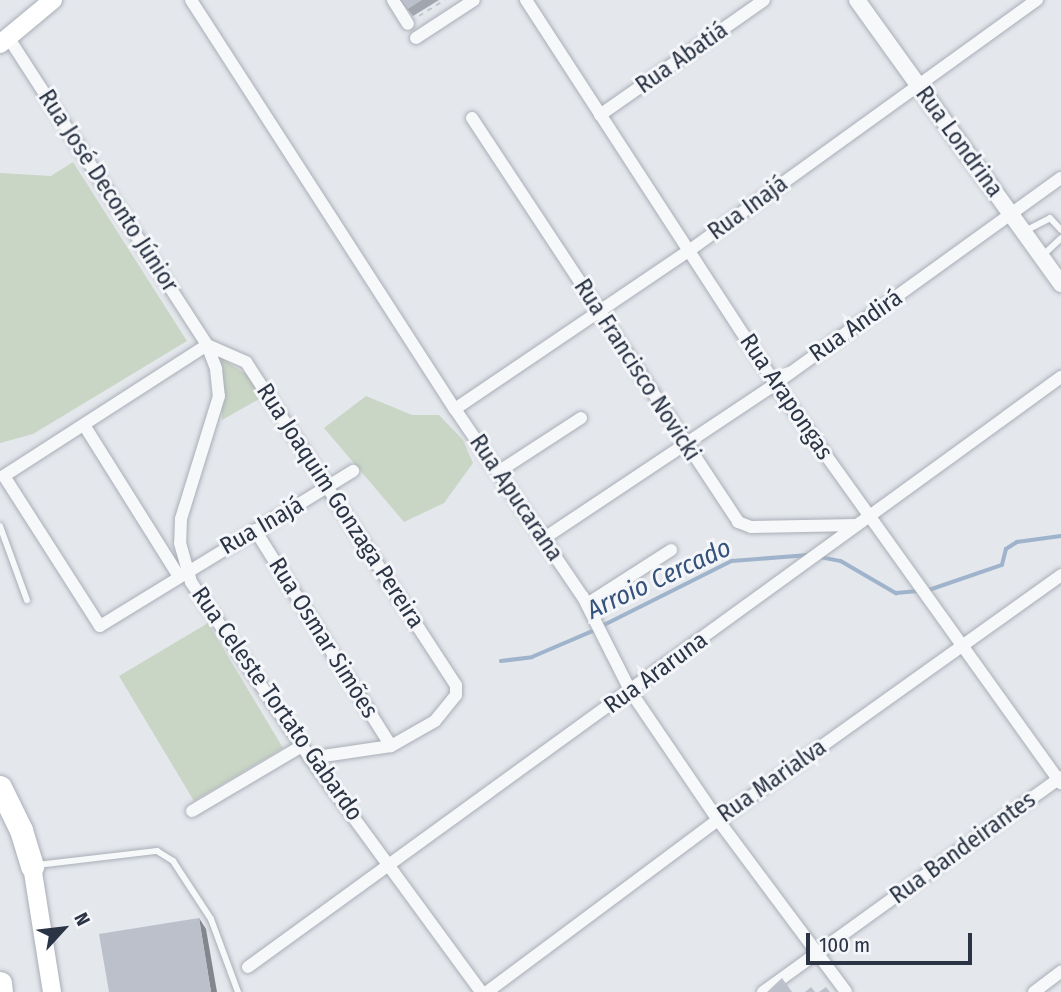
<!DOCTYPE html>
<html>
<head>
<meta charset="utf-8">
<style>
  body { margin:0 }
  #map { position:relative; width:1061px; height:992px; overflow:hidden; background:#e4e7ec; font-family:"Fira Sans Condensed",sans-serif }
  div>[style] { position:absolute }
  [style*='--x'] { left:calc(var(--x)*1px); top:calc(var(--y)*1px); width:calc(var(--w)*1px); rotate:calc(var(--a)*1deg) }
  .green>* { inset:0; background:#c9d6c5 }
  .stream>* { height:3.5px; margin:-1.75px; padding:0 1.75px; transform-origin:1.75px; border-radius:1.75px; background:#9fb4cc }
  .path>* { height:2px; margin-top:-1px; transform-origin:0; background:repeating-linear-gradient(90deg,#c2c5cb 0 5px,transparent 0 10px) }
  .roads { filter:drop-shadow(0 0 2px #a9aeb7) drop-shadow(0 0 2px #a9aeb7) }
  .service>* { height:6px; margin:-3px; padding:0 3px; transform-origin:3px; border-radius:3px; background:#f7f8fa }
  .minor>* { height:12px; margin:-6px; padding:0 6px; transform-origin:6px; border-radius:6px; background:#f7f8fa }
  .tertiary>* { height:16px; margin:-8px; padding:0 8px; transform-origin:8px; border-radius:8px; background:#f7f8fa }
  .secondary>* { height:18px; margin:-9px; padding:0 9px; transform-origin:9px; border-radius:9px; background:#fff }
  .motorway>* { height:23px; margin:-11.5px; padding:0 11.5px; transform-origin:11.5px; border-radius:11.5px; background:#fff }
  .wall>* { inset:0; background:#a1a5ae }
  .shaded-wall>* { inset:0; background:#83868d }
  .building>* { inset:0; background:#bbc0ca }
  span { translate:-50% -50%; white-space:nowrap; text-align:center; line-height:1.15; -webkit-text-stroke:6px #f4f6f9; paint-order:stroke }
  .street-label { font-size:24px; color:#2b3445 }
  .water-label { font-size:26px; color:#34527a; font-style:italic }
  .north { position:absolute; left:28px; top:894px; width:70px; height:70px; -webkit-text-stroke:5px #f4f6f9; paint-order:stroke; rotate:63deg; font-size:19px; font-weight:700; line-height:28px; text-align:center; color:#2b3445 }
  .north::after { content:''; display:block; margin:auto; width:24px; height:32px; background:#2b3445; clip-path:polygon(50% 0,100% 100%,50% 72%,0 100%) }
  .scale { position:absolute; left:806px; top:933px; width:166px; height:32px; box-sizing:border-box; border:4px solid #2b3445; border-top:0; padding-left:9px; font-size:21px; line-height:24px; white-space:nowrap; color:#2b3445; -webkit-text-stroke:5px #f4f6f9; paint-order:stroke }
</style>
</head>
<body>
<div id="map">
  <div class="green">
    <i style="clip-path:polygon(73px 162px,187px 341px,33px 434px,0 443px,0 173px,51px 176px)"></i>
    <i style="clip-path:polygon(221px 358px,249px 376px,261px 398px,222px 420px)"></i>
    <i style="clip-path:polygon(366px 396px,412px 415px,439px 415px,463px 440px,473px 463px,444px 503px,404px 522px,324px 428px)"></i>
    <i style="clip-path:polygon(208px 623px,283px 748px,194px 801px,119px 676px)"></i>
  </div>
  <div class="stream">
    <i style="--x:820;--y:557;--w:21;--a:11"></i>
    <i style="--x:841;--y:561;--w:64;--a:30.2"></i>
    <i style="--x:896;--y:593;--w:22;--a:-5"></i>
    <i style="--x:926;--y:591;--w:80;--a:-18.9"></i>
    <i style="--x:1002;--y:565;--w:16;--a:-76"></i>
    <i style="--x:1006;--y:549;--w:13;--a:-32"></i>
    <i style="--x:1017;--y:542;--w:44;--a:-7.8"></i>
    <i style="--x:602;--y:626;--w:145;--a:-26.6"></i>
    <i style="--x:732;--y:561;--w:77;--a:-4.5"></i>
    <i style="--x:501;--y:661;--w:31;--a:-7"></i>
    <i style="--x:532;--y:657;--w:69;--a:-23.2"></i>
  </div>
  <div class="path">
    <i style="--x:419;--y:16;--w:31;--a:-32"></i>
  </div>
  <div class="roads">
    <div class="service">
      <i style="--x:1025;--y:231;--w:28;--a:-27"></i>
      <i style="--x:1050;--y:218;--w:16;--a:47"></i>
      <i style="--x:1042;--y:256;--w:26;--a:-43"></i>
      <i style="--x:0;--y:526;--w:79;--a:70"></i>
      <i style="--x:37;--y:865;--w:121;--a:-6.7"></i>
      <i style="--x:157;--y:851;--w:19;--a:32"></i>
      <i style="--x:173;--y:861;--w:69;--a:56.8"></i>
      <i style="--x:211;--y:919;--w:78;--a:69.7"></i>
    </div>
    <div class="minor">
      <i style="--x:191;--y:0;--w:487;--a:57.2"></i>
      <i style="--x:455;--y:409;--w:227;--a:55.8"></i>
      <i style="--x:583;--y:597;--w:106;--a:63.2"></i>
      <i style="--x:631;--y:692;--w:155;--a:55.8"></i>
      <i style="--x:718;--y:820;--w:214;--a:53.3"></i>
      <i style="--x:393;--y:0;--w:28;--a:58"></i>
      <i style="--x:526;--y:0;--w:458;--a:57"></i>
      <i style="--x:775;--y:384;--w:491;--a:54.4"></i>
      <i style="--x:8;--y:37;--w:367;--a:57.1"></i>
      <i style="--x:207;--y:345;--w:26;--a:69"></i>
      <i style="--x:216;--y:369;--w:27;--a:84"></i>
      <i style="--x:219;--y:396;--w:129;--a:107.2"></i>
      <i style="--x:181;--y:519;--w:24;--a:92"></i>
      <i style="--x:180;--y:543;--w:41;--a:74.2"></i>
      <i style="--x:191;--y:582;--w:212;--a:55.9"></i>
      <i style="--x:310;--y:758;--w:290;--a:53.8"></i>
      <i style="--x:416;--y:38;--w:69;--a:-33.2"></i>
      <i style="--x:600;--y:115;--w:200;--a:-35"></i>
      <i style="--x:472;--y:118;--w:484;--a:56.6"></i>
      <i style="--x:738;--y:522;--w:14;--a:21"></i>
      <i style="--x:751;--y:527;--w:106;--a:-1.1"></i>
      <i style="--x:207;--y:345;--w:242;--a:147.2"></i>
      <i style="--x:4;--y:476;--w:178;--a:57.4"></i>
      <i style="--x:100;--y:626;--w:297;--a:-31.5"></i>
      <i style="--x:207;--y:345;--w:43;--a:23.6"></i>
      <i style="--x:246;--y:362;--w:385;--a:57"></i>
      <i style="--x:456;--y:685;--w:10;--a:90"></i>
      <i style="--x:456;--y:695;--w:33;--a:129"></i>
      <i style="--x:435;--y:721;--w:51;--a:150.4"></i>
      <i style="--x:391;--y:746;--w:82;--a:171.6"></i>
      <i style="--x:455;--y:409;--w:284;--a:-34.1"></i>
      <i style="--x:690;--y:250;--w:428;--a:-35.8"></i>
      <i style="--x:84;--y:425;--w:177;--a:57.9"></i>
      <i style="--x:498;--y:472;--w:99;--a:-33"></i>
      <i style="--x:255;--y:530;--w:255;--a:57.8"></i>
      <i style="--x:543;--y:539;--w:279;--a:-33.7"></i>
      <i style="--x:775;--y:384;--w:352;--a:-35.8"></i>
      <i style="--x:587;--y:604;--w:100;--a:-32.7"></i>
      <i style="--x:192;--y:811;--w:128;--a:-30.6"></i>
      <i style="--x:248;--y:967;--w:1005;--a:-35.97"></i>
      <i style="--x:487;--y:992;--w:288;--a:-36.7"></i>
      <i style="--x:718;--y:820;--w:422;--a:-35.5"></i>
      <i style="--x:763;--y:992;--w:367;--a:-35.8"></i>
      <i style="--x:1034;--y:992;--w:34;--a:-37"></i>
    </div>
    <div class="tertiary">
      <i style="--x:857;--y:0;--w:350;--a:54.3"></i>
    </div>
    <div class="secondary">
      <i style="--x:0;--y:44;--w:69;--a:-39.7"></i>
      <i style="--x:32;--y:866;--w:128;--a:81"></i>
    </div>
    <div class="motorway">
      <i style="--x:0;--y:787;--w:48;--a:64"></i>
      <i style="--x:21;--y:830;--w:38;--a:73"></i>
      <i style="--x:0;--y:983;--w:9;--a:84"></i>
    </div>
  </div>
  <div class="wall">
    <i style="clip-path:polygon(400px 0,439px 0,413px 16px)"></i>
  </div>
  <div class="shaded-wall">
    <i style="clip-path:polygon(199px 918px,206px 929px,217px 992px,211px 992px)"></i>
  </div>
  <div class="building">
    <i style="clip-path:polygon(401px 0,422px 0,408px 9px)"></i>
    <i style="clip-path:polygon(199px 918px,211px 992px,109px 992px,99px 934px)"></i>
    <i style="clip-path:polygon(782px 978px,792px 992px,767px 992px)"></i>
    <i style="clip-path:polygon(811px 987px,815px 992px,805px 992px)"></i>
    <i style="clip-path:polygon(826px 987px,830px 992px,819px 992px)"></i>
  </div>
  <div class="street-label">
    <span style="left:682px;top:58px;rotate:-35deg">Rua Abatiá</span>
    <span style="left:959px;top:142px;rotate:54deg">Rua Londrina</span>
    <span style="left:108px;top:191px;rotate:57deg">Rua José Deconto Júnior</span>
    <span style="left:748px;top:208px;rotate:-36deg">Rua Inajá</span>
    <span style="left:856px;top:326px;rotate:-35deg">Rua Andirá</span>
    <span style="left:637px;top:370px;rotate:57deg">Rua Francisco Novicki</span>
    <span style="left:786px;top:397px;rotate:56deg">Rua Arapongas</span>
    <span style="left:516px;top:498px;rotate:56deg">Rua Apucarana</span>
    <span style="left:340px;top:506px;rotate:57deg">Rua Joaquim Gonzaga Pereira</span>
    <span style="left:262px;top:526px;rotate:-30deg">Rua Inajá</span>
    <span style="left:323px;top:638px;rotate:58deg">Rua Osmar Simões</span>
    <span style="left:656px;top:673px;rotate:-36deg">Rua Araruna</span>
    <span style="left:277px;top:704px;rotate:55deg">Rua Celeste Tortato Gabardo</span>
    <span style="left:772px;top:781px;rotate:-35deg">Rua Marialva</span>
    <span style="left:963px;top:848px;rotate:-36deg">Rua Bandeirantes</span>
  </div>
  <div class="water-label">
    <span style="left:659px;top:579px;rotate:-25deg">Arroio Cercado</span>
  </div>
  <div class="north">N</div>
  <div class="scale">100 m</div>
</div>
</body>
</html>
